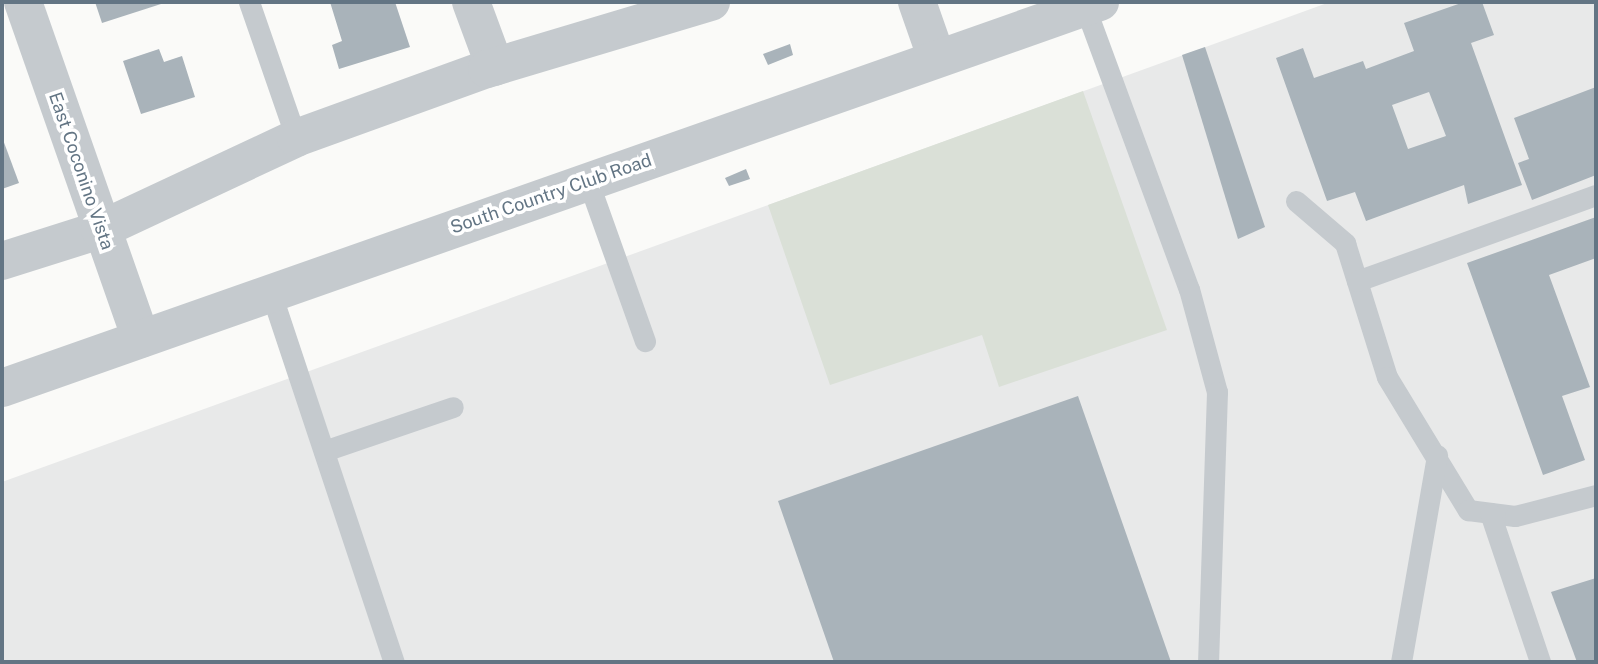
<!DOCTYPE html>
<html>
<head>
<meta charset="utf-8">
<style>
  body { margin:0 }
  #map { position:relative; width:1598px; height:664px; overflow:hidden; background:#fafaf8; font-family:"Public Sans",sans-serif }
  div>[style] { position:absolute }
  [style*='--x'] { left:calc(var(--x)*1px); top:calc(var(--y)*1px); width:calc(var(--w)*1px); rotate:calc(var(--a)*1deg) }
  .built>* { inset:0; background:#e8e9e9 }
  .green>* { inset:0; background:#dae0d7 }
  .building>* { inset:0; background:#a9b3ba }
  .service>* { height:21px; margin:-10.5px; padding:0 10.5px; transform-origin:10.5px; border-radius:10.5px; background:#c5cace }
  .minor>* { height:38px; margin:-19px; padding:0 19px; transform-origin:19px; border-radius:19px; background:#c5cace }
  .tertiary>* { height:38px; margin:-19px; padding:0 19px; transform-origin:19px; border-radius:19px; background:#c5cace }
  span { translate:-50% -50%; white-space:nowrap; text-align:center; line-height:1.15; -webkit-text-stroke:7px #fff; paint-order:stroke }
  .street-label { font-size:18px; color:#637584 }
  .frame { position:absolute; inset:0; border:4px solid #637584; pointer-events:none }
</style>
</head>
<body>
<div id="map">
  <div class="built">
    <i style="clip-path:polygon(1330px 2px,1596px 2px,1596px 662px,2px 662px,2px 482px)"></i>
  </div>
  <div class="green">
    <i style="clip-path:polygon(1083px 91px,1167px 330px,999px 387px,982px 335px,830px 385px,768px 205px)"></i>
  </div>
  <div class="building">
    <i style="clip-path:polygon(95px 2px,160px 2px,161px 4px,102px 23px)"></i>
    <i style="clip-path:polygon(330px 2px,395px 2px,410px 47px,339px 69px,332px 45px,342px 41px)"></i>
    <i style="clip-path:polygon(evenodd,1464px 2px,1482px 2px,1494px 35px,1471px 43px,1522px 185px,1468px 204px,1464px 185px,1366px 221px,1355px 192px,1327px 201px,1276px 58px,1303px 48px,1314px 78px,1363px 61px,1366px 69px,1414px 51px,1404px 23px,1464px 2px,1429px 92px,1446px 136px,1408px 149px,1392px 105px,1429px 92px)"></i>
    <i style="clip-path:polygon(790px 44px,793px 55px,768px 65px,763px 54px)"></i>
    <i style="clip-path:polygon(1205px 47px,1265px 227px,1238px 239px,1182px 55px)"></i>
    <i style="clip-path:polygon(159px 49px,164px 62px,182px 56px,195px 97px,141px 114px,123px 61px)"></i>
    <i style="clip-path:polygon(1596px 87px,1596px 175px,1532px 200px,1518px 163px,1529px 159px,1514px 118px)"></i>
    <i style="clip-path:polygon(2px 137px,19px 183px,2px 189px)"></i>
    <i style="clip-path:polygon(746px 169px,750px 179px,729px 186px,725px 178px)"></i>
    <i style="clip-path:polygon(1596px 217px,1596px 258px,1549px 275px,1590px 387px,1562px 396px,1585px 460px,1543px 475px,1467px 263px)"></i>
    <i style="clip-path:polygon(1078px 396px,1171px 662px,834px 662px,778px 501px)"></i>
    <i style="clip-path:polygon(1596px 578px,1596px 662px,1577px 662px,1551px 592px)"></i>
  </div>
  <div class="service">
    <i style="--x:249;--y:2;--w:144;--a:70.9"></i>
    <i style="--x:1085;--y:7;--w:301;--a:69.8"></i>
    <i style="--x:1189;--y:289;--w:107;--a:74.8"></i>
    <i style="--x:1217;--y:392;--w:270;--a:91.9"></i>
    <i style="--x:588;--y:181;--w:170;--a:70.4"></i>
    <i style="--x:1296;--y:201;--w:65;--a:40.6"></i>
    <i style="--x:1345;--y:243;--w:140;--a:72.6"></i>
    <i style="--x:1387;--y:377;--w:156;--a:58.7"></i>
    <i style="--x:1468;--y:510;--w:47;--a:7.3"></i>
    <i style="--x:1515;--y:516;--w:84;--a:-14.5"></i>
    <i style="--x:1357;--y:281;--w:254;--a:-19.8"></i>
    <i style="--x:271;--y:293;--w:389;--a:71.6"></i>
    <i style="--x:324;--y:451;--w:136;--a:-18.8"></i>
    <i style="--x:1490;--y:513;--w:157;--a:71.4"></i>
    <i style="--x:1401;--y:662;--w:210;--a:-80.1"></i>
  </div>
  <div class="minor">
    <i style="--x:23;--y:2;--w:357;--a:70.7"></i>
    <i style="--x:471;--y:2;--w:69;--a:69.7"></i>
    <i style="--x:917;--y:2;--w:60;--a:70.7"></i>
    <i style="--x:2;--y:261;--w:103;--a:-17.6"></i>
    <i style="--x:100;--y:230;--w:217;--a:-25.1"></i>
    <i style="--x:296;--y:138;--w:203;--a:-19.9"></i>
    <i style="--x:487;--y:69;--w:234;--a:-16.7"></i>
  </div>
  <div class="tertiary">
    <i style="--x:2;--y:388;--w:1164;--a:-19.37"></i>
  </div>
  <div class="street-label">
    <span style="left:81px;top:171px;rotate:71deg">East Coconino Vista</span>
    <span style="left:551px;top:194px;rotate:-19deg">South Country Club Road</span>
  </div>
  <div class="frame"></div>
</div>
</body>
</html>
